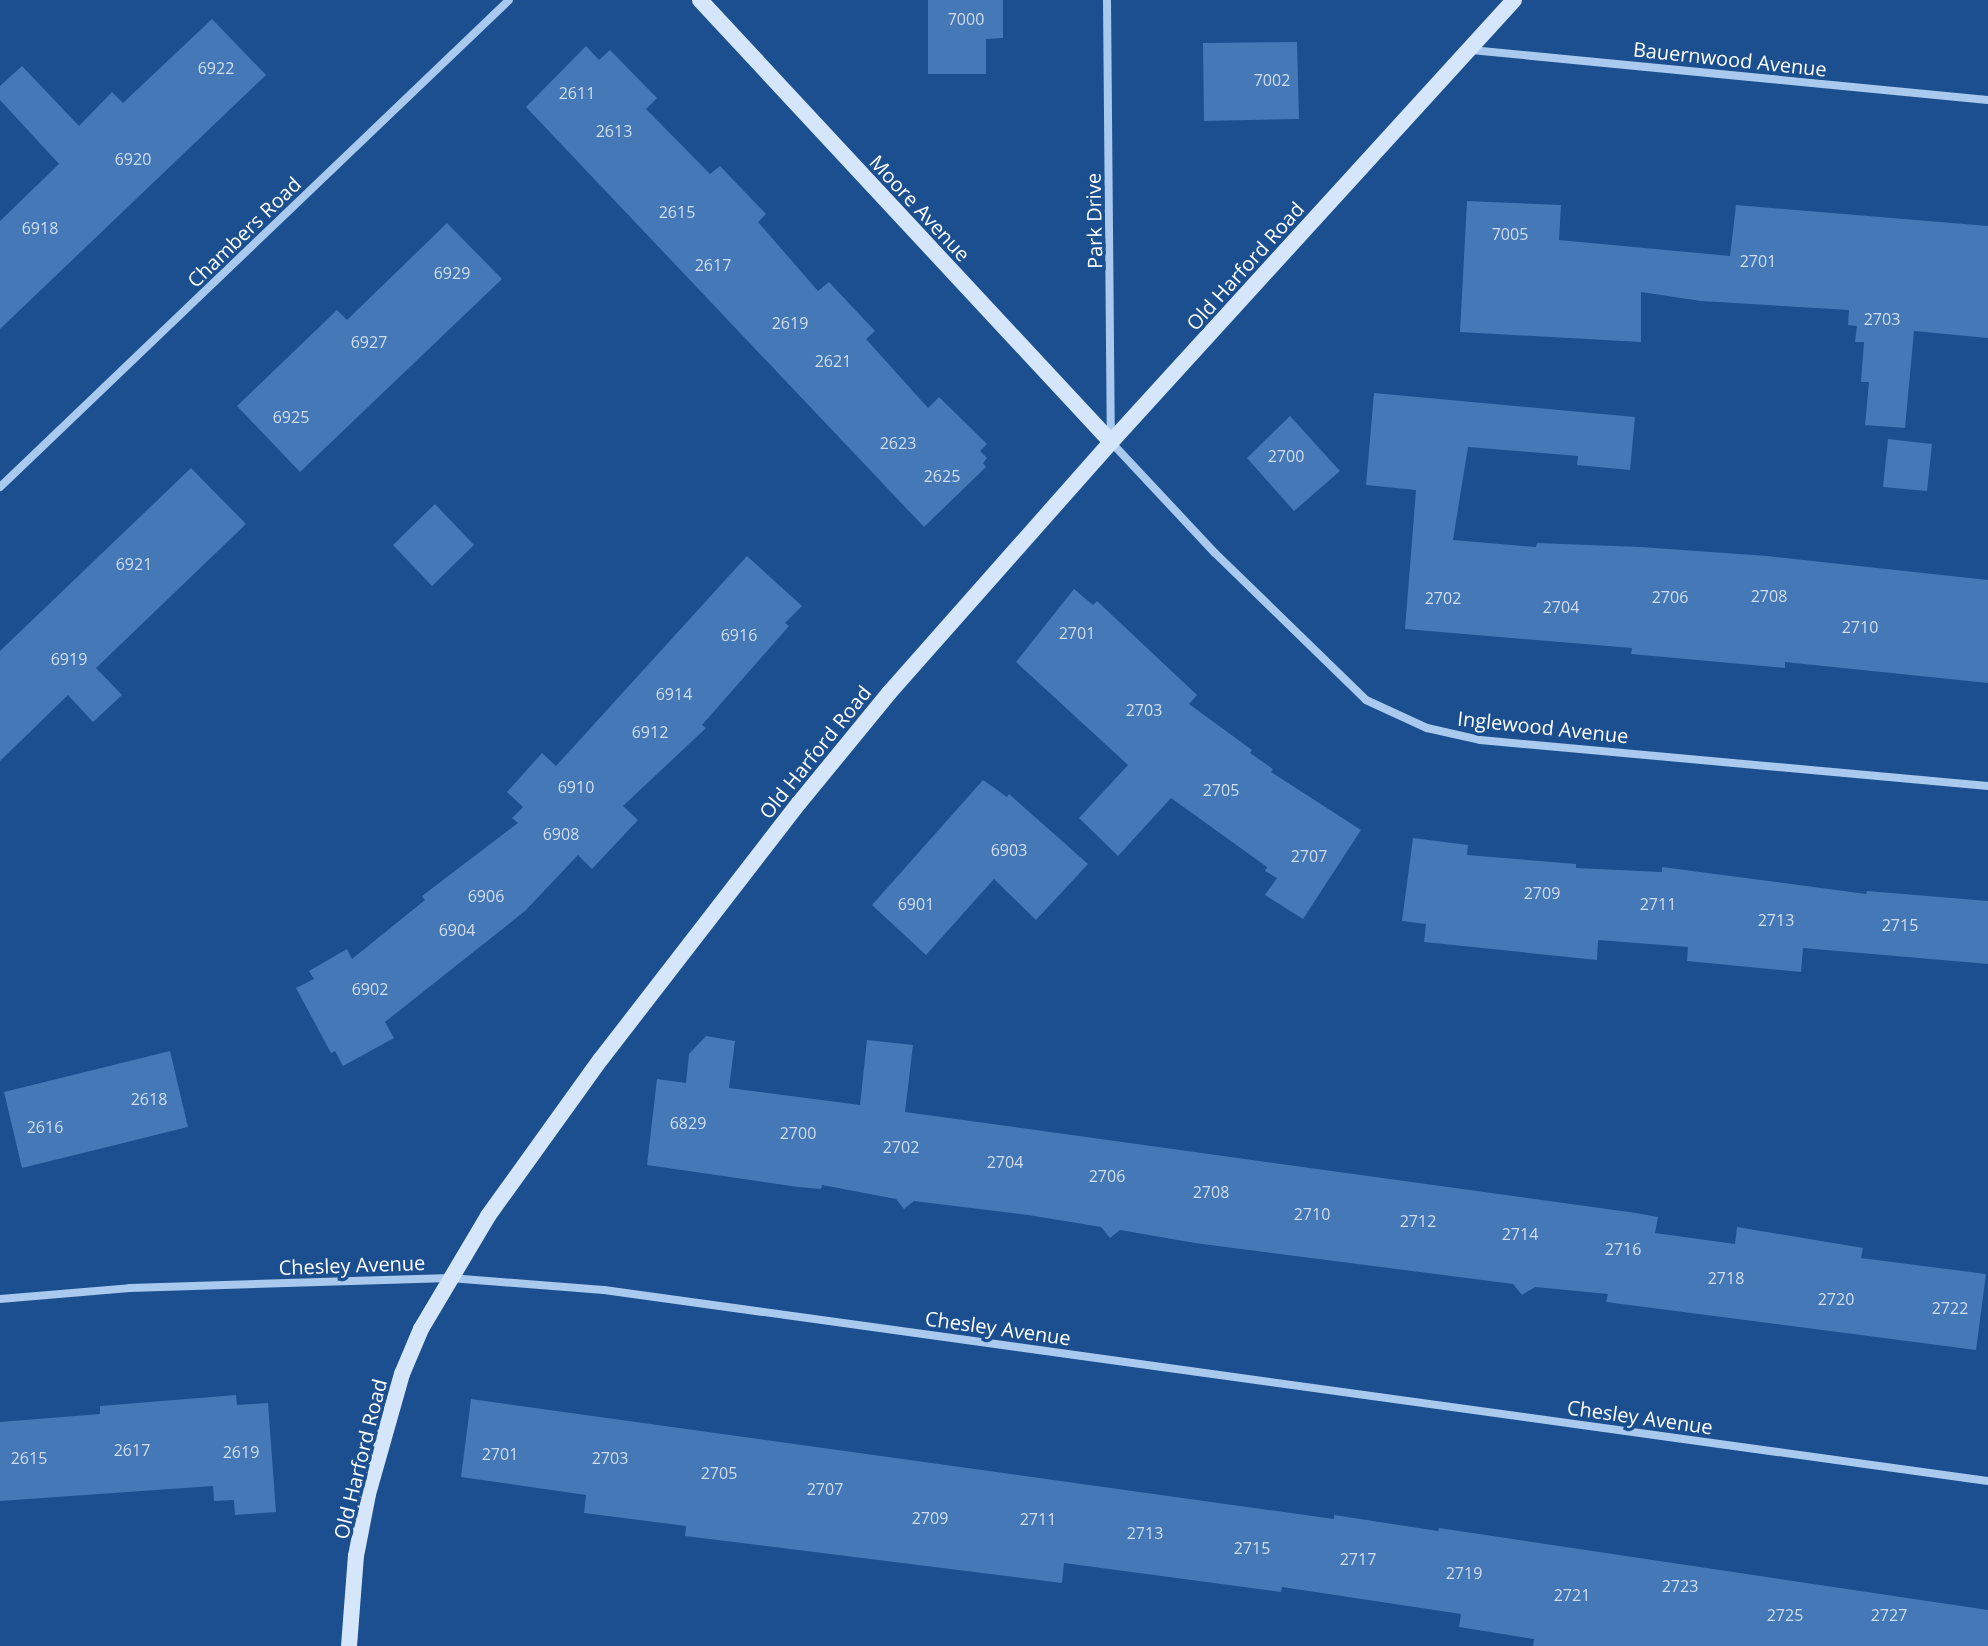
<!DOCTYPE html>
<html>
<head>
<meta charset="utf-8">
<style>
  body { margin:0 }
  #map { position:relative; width:1988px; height:1646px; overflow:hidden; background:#1b4f8f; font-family:"Open Sans",sans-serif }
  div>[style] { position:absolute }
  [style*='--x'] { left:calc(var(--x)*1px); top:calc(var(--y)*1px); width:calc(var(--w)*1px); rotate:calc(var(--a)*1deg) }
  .building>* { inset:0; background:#4478b7 }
  .street>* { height:8px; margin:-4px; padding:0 4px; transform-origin:4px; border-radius:4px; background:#a9c9ee }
  .secondary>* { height:16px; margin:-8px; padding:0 8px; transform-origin:8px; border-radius:8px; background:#d6e6fa }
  span { translate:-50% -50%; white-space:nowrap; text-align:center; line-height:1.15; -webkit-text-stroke:7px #1b4f8f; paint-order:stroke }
  .number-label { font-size:16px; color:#d0dded }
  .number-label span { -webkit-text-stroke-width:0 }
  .street-label { font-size:20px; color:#fff }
</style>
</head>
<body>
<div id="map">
  <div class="building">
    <i style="clip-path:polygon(928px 0,1003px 0,1003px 38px,986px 39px,986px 74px,928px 74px)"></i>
    <i style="clip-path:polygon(212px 19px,266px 75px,0 329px,0 221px,59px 164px,0 100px,0 86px,22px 66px,79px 126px,112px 92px,123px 103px)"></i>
    <i style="clip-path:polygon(1297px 42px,1299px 119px,1204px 121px,1203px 43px)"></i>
    <i style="clip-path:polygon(586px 46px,599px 60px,610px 50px,657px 98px,646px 109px,710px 174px,720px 166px,766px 214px,758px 222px,818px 291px,829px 282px,875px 331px,866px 339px,928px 408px,939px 397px,987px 444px,980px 451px,987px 458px,983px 463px,986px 467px,924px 527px,526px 107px)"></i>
    <i style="clip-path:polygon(1467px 201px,1561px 205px,1559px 240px,1730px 256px,1736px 205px,1988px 226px,1988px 338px,1914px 331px,1905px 428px,1865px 425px,1869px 382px,1861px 382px,1864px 342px,1855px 342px,1857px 326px,1848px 325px,1849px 310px,1701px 301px,1641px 292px,1641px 342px,1460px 332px)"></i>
    <i style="clip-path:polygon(447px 223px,502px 279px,300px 472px,237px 406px,337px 310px,347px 320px)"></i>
    <i style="clip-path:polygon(1374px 393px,1635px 417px,1630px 470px,1577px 465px,1578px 456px,1468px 447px,1453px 540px,1536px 547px,1537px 543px,1641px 547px,1767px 556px,1988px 580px,1988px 683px,1785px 662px,1785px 668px,1631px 654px,1632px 648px,1405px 629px,1416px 490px,1366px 485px)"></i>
    <i style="clip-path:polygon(1290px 416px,1340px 471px,1294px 511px,1247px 458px)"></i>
    <i style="clip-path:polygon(1888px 439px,1932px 444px,1927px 491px,1883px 487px)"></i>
    <i style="clip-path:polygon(191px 468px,246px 524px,96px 668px,122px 695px,93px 722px,68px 695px,0 761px,0 651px)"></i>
    <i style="clip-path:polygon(435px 504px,474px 545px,432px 586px,393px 545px)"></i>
    <i style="clip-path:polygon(747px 556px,802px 606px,785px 623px,789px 626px,702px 725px,706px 728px,623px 806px,638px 820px,592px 869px,578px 855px,525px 911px,385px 1022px,394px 1038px,343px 1066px,335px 1051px,331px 1053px,296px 988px,314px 979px,309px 971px,347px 949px,352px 959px,425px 900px,422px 896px,518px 823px,512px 818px,523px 807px,507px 792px,542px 753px,556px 766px)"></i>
    <i style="clip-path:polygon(1074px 589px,1093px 605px,1097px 601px,1197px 695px,1189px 704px,1252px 750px,1250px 753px,1273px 769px,1271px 772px,1361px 830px,1303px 919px,1265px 895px,1277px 878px,1265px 871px,1267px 867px,1171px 798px,1118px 856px,1079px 818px,1128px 765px,1016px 662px)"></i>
    <i style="clip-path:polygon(983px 780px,1007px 797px,1009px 794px,1088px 864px,1036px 920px,994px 879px,926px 955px,872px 905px)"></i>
    <i style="clip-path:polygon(1413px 838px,1468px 845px,1467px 855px,1576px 864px,1576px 868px,1662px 872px,1662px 867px,1866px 894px,1867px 891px,1988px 901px,1988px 964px,1803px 948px,1801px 972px,1687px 961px,1688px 947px,1598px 940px,1597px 960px,1424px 942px,1426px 924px,1402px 921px)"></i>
    <i style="clip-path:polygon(706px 1036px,735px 1041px,729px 1088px,860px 1105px,867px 1040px,913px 1045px,905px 1112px,1636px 1213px,1658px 1217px,1655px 1233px,1735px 1244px,1737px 1227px,1863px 1248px,1861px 1258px,1986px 1274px,1976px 1350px,1606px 1302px,1608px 1294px,1535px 1287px,1522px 1295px,1513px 1284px,1195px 1243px,1120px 1230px,1110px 1238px,1101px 1227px,1028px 1215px,914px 1201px,904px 1209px,896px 1199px,822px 1185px,821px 1189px,798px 1187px,647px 1165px,657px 1079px,686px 1083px,689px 1054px)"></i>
    <i style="clip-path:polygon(170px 1051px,188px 1127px,22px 1168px,4px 1092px)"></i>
    <i style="clip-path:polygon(236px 1395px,237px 1405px,268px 1403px,276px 1512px,235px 1515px,234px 1500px,214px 1501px,213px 1486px,0 1501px,0 1422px,100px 1414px,100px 1406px)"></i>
    <i style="clip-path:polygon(471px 1399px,1334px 1519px,1334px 1515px,1438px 1531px,1439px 1528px,1988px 1610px,1988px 1646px,1533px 1646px,1534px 1639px,1459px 1627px,1461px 1614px,1282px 1587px,1281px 1592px,1064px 1563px,1062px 1583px,685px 1536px,686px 1526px,584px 1513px,586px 1495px,461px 1477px)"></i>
  </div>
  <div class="street">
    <i style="--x:1107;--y:0;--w:442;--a:89.5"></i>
    <i style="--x:1111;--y:442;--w:152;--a:46.9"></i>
    <i style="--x:1215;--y:553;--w:211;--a:44.2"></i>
    <i style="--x:1366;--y:700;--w:67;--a:24.7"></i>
    <i style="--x:1427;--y:728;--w:54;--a:12.8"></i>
    <i style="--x:1480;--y:740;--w:510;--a:5.17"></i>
    <i style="--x:1471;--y:50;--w:519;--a:5.52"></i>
    <i style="--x:0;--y:487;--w:704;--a:-43.73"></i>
    <i style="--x:0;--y:1299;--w:130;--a:-4.8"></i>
    <i style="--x:130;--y:1288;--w:320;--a:-1.8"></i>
    <i style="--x:450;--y:1278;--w:154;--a:4.5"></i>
    <i style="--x:604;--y:1290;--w:1397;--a:7.86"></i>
  </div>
  <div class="secondary">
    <i style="--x:700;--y:0;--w:604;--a:47.08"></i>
    <i style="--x:349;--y:1646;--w:90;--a:-85.6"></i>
    <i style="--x:356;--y:1556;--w:63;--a:-79"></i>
    <i style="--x:368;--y:1494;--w:125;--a:-74.2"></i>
    <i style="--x:402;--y:1374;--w:49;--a:-67.1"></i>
    <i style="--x:421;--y:1329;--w:131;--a:-59.3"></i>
    <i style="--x:488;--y:1216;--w:193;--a:-54.3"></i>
    <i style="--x:601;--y:1059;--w:324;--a:-52.3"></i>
    <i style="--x:799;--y:803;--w:142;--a:-50.7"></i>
    <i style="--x:889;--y:693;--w:335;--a:-48.5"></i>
    <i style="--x:1111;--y:442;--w:598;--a:-47.64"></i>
  </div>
  <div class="number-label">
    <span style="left:966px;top:19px">7000</span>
    <span style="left:216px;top:68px">6922</span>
    <span style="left:1272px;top:80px">7002</span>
    <span style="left:577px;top:93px">2611</span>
    <span style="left:614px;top:131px">2613</span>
    <span style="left:133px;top:159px">6920</span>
    <span style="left:677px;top:212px">2615</span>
    <span style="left:40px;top:228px">6918</span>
    <span style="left:1510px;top:234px">7005</span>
    <span style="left:1758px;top:261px">2701</span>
    <span style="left:713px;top:265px">2617</span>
    <span style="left:452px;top:273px">6929</span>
    <span style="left:1882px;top:319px">2703</span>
    <span style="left:790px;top:323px">2619</span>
    <span style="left:369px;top:342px">6927</span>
    <span style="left:833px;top:361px">2621</span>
    <span style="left:291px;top:417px">6925</span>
    <span style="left:898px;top:443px">2623</span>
    <span style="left:1286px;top:456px">2700</span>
    <span style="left:942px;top:476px">2625</span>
    <span style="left:134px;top:564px">6921</span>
    <span style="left:1769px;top:596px">2708</span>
    <span style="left:1670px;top:597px">2706</span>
    <span style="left:1443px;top:598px">2702</span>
    <span style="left:1561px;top:607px">2704</span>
    <span style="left:1860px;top:627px">2710</span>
    <span style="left:1077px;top:633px">2701</span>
    <span style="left:739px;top:635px">6916</span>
    <span style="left:69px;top:659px">6919</span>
    <span style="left:674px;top:694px">6914</span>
    <span style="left:1144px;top:710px">2703</span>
    <span style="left:650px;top:732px">6912</span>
    <span style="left:576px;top:787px">6910</span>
    <span style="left:1221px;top:790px">2705</span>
    <span style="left:561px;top:834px">6908</span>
    <span style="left:1009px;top:850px">6903</span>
    <span style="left:1309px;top:856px">2707</span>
    <span style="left:1542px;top:893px">2709</span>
    <span style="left:486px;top:896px">6906</span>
    <span style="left:916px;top:904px">6901</span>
    <span style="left:1658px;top:904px">2711</span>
    <span style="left:1776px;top:920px">2713</span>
    <span style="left:1900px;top:925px">2715</span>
    <span style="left:457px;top:930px">6904</span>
    <span style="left:370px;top:989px">6902</span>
    <span style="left:149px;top:1099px">2618</span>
    <span style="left:688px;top:1123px">6829</span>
    <span style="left:45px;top:1127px">2616</span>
    <span style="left:798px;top:1133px">2700</span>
    <span style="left:901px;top:1147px">2702</span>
    <span style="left:1005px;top:1162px">2704</span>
    <span style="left:1107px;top:1176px">2706</span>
    <span style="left:1211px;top:1192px">2708</span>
    <span style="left:1312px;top:1214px">2710</span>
    <span style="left:1418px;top:1221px">2712</span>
    <span style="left:1520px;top:1234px">2714</span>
    <span style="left:1623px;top:1249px">2716</span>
    <span style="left:1726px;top:1278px">2718</span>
    <span style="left:1836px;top:1299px">2720</span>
    <span style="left:1950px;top:1308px">2722</span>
    <span style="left:132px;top:1450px">2617</span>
    <span style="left:241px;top:1452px">2619</span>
    <span style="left:500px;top:1454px">2701</span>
    <span style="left:29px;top:1458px">2615</span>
    <span style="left:610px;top:1458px">2703</span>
    <span style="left:719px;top:1473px">2705</span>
    <span style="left:825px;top:1489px">2707</span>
    <span style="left:930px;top:1518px">2709</span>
    <span style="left:1038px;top:1519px">2711</span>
    <span style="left:1145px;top:1533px">2713</span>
    <span style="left:1252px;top:1548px">2715</span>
    <span style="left:1358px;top:1559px">2717</span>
    <span style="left:1464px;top:1573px">2719</span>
    <span style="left:1680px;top:1586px">2723</span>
    <span style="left:1572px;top:1595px">2721</span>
    <span style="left:1785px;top:1615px">2725</span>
    <span style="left:1889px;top:1615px">2727</span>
  </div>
  <div class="street-label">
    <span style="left:1730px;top:59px;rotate:6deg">Bauernwood Avenue</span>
    <span style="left:920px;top:208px;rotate:47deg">Moore Avenue</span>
    <span style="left:1094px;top:221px;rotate:-91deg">Park Drive</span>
    <span style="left:244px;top:232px;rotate:-44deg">Chambers Road</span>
    <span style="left:1245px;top:266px;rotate:-48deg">Old Harford Road</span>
    <span style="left:1543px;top:727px;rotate:6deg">Inglewood Avenue</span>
    <span style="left:815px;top:752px;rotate:-51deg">Old Harford Road</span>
    <span style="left:352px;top:1265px;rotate:-2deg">Chesley Avenue</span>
    <span style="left:998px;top:1328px;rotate:8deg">Chesley Avenue</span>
    <span style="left:1640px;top:1417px;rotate:8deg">Chesley Avenue</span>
    <span style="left:360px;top:1459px;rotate:-76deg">Old Harford Road</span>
  </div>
</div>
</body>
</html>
